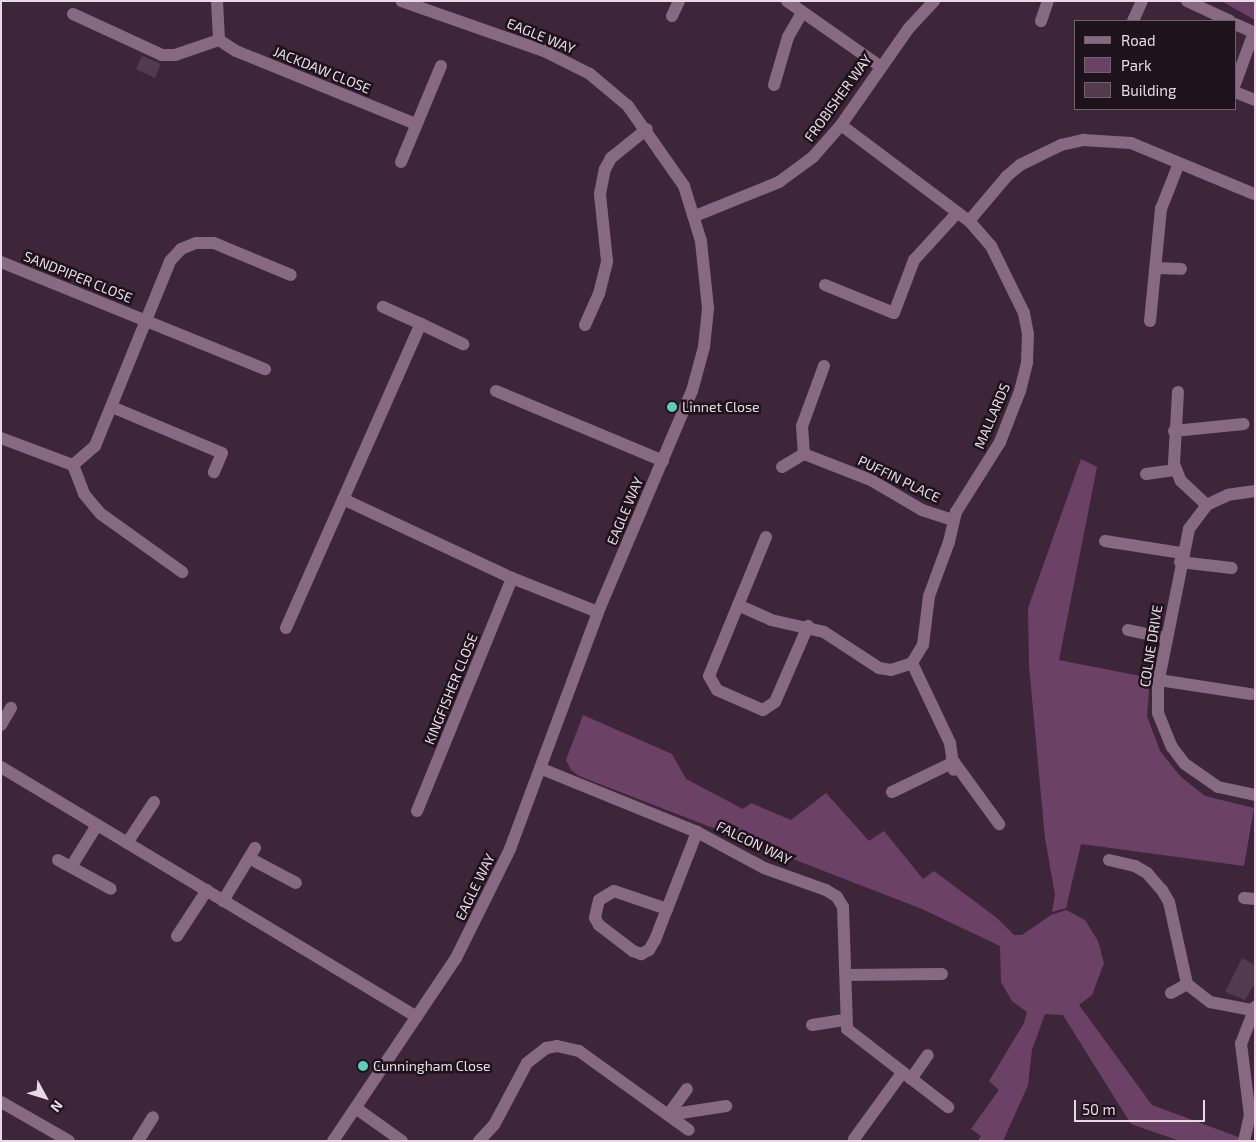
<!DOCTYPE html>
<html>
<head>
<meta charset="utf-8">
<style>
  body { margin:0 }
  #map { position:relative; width:1256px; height:1142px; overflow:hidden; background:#3d263a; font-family:"Exo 2",sans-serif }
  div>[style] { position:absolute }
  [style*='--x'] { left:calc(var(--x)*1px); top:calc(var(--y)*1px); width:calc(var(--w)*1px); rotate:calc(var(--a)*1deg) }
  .green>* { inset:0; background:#6c4166 }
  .building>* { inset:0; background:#523a4f }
  .minor>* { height:12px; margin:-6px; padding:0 6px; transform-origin:6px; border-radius:6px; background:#876a82 }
  .dots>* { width:14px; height:14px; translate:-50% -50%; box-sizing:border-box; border:2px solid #1e131c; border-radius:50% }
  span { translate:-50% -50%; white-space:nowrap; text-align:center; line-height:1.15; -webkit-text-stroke:5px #1e131c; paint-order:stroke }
  .street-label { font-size:14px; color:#e9d9e6 }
  .poi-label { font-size:14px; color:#e9d9e6 }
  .left { translate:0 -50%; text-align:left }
  .frame { position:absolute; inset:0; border:2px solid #e9d9e6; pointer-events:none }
  .legend { position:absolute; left:1074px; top:20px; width:162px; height:90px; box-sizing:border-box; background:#1e131c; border:1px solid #6f626d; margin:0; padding:6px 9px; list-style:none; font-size:15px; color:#e9d9e6 }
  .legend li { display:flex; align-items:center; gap:10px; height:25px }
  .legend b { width:25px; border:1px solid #6f626d }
  .north { position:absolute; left:20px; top:1072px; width:50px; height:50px; -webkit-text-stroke:4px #1e131c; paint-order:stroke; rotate:129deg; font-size:14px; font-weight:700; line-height:20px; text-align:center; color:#e9d9e6 }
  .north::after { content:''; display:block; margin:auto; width:18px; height:22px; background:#e9d9e6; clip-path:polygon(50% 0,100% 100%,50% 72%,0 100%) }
  .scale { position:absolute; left:1074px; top:1100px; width:131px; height:22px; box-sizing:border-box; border:2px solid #e9d9e6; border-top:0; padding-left:6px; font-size:15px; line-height:18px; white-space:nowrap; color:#e9d9e6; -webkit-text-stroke:4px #1e131c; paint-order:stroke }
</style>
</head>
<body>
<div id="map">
  <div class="green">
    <i style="clip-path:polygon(1255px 1px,1255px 20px,1223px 2px,1223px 1px)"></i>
    <i style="clip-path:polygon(1081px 459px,1097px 467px,1059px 660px,1150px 678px,1147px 716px,1160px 751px,1181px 777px,1205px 796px,1254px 808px,1244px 866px,1081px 844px,1066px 908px,1052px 912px,1055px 895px,1045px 838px,1029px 666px,1028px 608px)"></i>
    <i style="clip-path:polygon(583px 715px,672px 754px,686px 779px,743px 809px,751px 803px,791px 820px,826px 793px,869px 841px,884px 831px,923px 879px,934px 871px,997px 918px,1014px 935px,1022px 935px,1051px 915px,1066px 910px,1085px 920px,1098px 941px,1104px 963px,1092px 995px,1079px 1005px,1152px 1105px,1249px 1141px,1180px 1141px,1131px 1124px,1063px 1015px,1045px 1014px,1032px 1050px,1028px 1085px,1003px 1141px,978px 1141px,981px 1136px,971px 1129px,999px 1090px,989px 1081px,1024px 1023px,1027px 1012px,1012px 1001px,1001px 982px,1000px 946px,922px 909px,579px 776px,571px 770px,566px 760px)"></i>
  </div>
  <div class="building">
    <i style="clip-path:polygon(142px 56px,161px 64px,155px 78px,136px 69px)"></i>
    <i style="clip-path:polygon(1242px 958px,1255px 965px,1255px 983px,1245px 1000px,1225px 992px)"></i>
  </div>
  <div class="minor">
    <i style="--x:217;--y:1;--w:39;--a:87"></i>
    <i style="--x:219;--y:40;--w:20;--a:33"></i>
    <i style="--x:236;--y:51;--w:194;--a:22.1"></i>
    <i style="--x:787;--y:1;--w:113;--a:35"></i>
    <i style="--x:1187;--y:1;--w:47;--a:24.9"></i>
    <i style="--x:73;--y:14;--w:98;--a:24.7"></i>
    <i style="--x:162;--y:55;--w:13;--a:0"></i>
    <i style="--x:175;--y:55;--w:46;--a:-18.8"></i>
    <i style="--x:672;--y:16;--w:17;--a:-65"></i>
    <i style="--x:1041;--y:21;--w:21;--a:-71"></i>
    <i style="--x:1133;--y:21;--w:22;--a:-66"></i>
    <i style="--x:1235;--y:24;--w:22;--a:24"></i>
    <i style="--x:1235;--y:84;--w:55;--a:-69.9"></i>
    <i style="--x:774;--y:85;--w:50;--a:-73.7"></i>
    <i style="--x:788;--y:37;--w:28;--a:-60"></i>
    <i style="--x:1235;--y:92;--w:22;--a:22"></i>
    <i style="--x:401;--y:162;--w:104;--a:-67.4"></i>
    <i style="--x:695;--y:216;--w:91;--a:-22"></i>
    <i style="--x:779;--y:182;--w:42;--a:-36.3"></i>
    <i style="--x:813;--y:157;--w:43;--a:-48.8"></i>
    <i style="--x:841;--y:125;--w:118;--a:-55"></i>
    <i style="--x:909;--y:28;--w:37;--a:-47"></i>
    <i style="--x:969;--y:221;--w:59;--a:-49.8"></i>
    <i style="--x:1007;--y:176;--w:17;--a:-40"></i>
    <i style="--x:1020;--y:165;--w:46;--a:-26"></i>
    <i style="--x:1061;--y:145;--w:23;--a:-13"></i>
    <i style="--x:1083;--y:140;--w:48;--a:3.6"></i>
    <i style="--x:1131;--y:143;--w:133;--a:22.5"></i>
    <i style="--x:1;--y:262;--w:285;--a:22.1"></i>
    <i style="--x:1156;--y:268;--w:25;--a:2"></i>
    <i style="--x:825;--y:285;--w:74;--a:22.1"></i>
    <i style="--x:894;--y:313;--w:57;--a:-69.3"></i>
    <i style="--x:914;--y:260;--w:64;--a:-47.5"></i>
    <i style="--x:1150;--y:321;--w:113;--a:-84.4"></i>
    <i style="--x:1161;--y:209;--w:49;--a:-68.6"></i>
    <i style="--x:421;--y:324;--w:47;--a:25.5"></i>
    <i style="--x:585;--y:325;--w:34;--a:-66"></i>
    <i style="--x:599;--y:294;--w:34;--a:-76"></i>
    <i style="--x:607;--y:261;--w:67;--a:-96"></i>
    <i style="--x:600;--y:194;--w:25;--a:-79"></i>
    <i style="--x:605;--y:169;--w:13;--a:-61"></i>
    <i style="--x:611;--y:158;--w:46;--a:-38.9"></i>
    <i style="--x:824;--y:366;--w:64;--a:110.1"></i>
    <i style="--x:802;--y:426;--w:28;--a:86"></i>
    <i style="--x:804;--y:454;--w:72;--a:21.2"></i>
    <i style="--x:871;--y:480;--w:59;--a:30.5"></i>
    <i style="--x:922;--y:510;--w:33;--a:18"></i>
    <i style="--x:496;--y:391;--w:181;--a:22.7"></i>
    <i style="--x:1178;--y:392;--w:72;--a:93.2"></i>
    <i style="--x:1174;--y:464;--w:18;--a:68"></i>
    <i style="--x:1181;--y:481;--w:35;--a:43"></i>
    <i style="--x:112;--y:407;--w:119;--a:22.7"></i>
    <i style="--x:222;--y:453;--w:21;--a:113"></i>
    <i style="--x:1174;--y:431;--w:70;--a:-5.7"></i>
    <i style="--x:1;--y:438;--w:77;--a:20.6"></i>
    <i style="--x:73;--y:465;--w:29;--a:-41"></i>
    <i style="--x:95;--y:446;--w:200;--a:-67.9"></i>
    <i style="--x:170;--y:261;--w:16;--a:-47"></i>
    <i style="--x:181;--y:249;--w:16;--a:-22"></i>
    <i style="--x:196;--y:243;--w:18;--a:0"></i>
    <i style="--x:214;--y:243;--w:83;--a:22.6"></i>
    <i style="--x:73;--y:465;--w:31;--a:69"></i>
    <i style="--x:84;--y:494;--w:26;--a:50"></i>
    <i style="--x:101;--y:514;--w:100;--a:35.6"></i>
    <i style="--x:782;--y:467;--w:26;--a:-31"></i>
    <i style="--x:1146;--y:474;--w:30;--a:-8"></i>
    <i style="--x:1255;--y:491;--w:27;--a:172"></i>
    <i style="--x:1228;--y:495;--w:23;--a:155"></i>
    <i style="--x:1207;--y:505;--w:30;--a:127"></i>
    <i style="--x:1189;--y:529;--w:158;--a:101.3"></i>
    <i style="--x:1158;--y:684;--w:29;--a:90"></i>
    <i style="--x:1158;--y:713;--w:37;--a:68"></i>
    <i style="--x:1172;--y:747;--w:21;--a:53"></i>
    <i style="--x:1185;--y:764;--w:40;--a:34.9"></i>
    <i style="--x:1218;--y:787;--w:38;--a:12"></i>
    <i style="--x:343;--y:499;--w:187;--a:25.1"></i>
    <i style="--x:512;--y:578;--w:92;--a:21.6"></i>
    <i style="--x:766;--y:537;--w:150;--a:112.3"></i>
    <i style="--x:709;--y:676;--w:16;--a:60"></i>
    <i style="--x:717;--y:690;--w:50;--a:23.5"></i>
    <i style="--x:763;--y:710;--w:14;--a:-34"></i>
    <i style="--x:775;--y:702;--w:83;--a:-66.5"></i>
    <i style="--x:1105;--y:541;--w:78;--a:8.9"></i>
    <i style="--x:1180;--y:562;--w:52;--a:6.6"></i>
    <i style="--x:738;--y:605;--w:36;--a:24"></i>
    <i style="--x:771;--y:620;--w:54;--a:12.8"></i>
    <i style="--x:824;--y:632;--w:66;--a:33.2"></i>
    <i style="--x:879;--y:668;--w:12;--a:9"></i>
    <i style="--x:891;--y:670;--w:22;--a:-18"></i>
    <i style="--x:912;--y:663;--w:21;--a:-59"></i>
    <i style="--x:923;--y:645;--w:49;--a:-83"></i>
    <i style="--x:929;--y:596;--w:58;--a:-69.7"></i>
    <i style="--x:949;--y:542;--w:31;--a:-77"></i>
    <i style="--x:956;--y:512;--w:83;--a:-57.8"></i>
    <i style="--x:1000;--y:442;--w:55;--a:-68.6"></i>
    <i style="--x:1020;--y:391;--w:30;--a:-76"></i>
    <i style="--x:1027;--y:362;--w:28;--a:-88"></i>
    <i style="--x:1028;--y:334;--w:21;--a:-101"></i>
    <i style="--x:1024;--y:313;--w:75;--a:-116.2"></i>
    <i style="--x:991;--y:246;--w:33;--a:-131"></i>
    <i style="--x:969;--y:221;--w:160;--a:-143.1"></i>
    <i style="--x:286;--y:628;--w:333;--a:-66.1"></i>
    <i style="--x:421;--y:324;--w:42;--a:-155.9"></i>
    <i style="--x:1128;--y:630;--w:39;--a:12"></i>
    <i style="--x:912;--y:663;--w:89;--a:64.6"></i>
    <i style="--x:950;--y:743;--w:27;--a:82"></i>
    <i style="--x:1159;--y:680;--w:93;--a:8.7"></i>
    <i style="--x:1;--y:725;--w:20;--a:-60"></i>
    <i style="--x:1;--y:767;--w:485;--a:31"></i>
    <i style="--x:542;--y:769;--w:167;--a:22.1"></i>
    <i style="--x:697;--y:832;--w:76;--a:28.2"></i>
    <i style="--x:764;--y:868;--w:66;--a:19.5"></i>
    <i style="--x:826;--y:890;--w:13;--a:32"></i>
    <i style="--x:837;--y:897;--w:12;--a:59"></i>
    <i style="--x:843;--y:907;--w:122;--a:88.1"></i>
    <i style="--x:847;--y:1029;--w:128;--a:37.7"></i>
    <i style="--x:892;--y:792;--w:69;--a:-25.8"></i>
    <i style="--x:954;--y:762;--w:77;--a:54"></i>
    <i style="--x:417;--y:811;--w:252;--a:-67.8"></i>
    <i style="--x:127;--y:843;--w:49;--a:-56.6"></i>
    <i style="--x:249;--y:858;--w:53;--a:28"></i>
    <i style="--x:58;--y:860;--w:60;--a:28.7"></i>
    <i style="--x:1109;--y:860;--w:27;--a:13"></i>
    <i style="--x:1135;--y:866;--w:14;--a:30"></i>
    <i style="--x:1147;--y:873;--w:23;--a:49"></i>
    <i style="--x:1162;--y:890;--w:14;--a:60"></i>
    <i style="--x:1169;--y:902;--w:84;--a:77.6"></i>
    <i style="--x:1187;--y:984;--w:29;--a:38"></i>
    <i style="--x:1210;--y:1002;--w:43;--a:10.8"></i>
    <i style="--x:71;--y:867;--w:49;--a:-58.2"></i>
    <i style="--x:1244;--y:898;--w:11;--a:5"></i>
    <i style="--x:223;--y:901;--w:62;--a:-58.9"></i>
    <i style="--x:667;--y:909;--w:56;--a:-161.2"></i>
    <i style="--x:614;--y:891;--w:17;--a:149"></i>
    <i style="--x:599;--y:900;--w:18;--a:103"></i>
    <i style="--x:595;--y:918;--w:8;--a:60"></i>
    <i style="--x:599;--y:925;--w:43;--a:37.4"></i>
    <i style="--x:633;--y:951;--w:9;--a:21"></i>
    <i style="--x:641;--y:954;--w:9;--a:-27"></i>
    <i style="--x:649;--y:950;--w:12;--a:-59"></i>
    <i style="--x:655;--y:940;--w:33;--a:-69"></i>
    <i style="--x:667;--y:909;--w:83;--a:-68.7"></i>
    <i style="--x:177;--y:936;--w:55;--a:-56.9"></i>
    <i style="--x:847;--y:975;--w:95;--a:-0.6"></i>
    <i style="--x:1171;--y:993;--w:18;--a:-29"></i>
    <i style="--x:812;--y:1025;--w:32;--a:-9"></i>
    <i style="--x:911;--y:1079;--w:29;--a:-55"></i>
    <i style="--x:1;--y:1102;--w:78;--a:29.8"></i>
    <i style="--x:357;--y:1109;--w:55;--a:35.4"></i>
    <i style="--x:668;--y:1115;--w:59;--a:-8.8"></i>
    <i style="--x:668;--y:1115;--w:32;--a:-54"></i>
    <i style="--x:854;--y:1139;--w:82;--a:-54"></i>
    <i style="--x:138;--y:1141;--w:28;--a:-58"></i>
    <i style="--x:333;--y:1141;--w:220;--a:-56.1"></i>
    <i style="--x:456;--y:958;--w:122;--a:-63.6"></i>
    <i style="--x:510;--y:849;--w:253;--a:-69.6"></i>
    <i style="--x:598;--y:612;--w:240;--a:-67"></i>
    <i style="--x:692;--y:391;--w:46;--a:-74.7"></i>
    <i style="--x:704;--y:347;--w:39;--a:-84"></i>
    <i style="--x:708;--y:308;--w:67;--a:-96"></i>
    <i style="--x:701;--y:241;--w:58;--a:-107.2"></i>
    <i style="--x:684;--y:186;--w:98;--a:-125"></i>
    <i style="--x:628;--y:106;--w:50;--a:-139.9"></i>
    <i style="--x:590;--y:74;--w:51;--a:-153.4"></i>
    <i style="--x:544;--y:51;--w:151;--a:-160.7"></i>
    <i style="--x:479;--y:1141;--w:22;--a:-47"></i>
    <i style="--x:494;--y:1125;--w:70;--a:-62"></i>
    <i style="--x:527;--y:1063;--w:24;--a:-38"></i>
    <i style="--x:546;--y:1048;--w:11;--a:-10"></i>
    <i style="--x:557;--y:1046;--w:23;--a:13"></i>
    <i style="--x:579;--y:1051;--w:135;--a:35.7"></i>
    <i style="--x:1244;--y:1141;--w:26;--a:-77"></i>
    <i style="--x:1250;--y:1116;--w:73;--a:-97.1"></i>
    <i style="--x:1241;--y:1044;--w:40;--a:-69"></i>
  </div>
  <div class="dots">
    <i style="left:672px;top:407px;background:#5bcebc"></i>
    <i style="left:363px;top:1066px;background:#5bcebc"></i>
  </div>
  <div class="street-label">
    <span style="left:541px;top:36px;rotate:22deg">EAGLE WAY</span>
    <span style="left:322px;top:70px;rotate:22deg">JACKDAW CLOSE</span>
    <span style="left:838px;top:98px;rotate:-54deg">FROBISHER WAY</span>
    <span style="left:78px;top:277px;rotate:22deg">SANDPIPER CLOSE</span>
    <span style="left:992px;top:416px;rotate:-67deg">MALLARDS</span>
    <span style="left:899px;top:479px;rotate:26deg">PUFFIN PLACE</span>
    <span style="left:625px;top:511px;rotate:-67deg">EAGLE WAY</span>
    <span style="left:1151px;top:646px;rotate:-81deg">COLNE DRIVE</span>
    <span style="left:451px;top:689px;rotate:-68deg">KINGFISHER CLOSE</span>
    <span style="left:754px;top:843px;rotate:26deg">FALCON WAY</span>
    <span style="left:475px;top:887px;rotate:-64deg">EAGLE WAY</span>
  </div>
  <div class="poi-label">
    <span class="left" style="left:682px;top:407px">Linnet Close</span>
    <span class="left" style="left:373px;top:1066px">Cunningham Close</span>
  </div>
  <div class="frame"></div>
  <ul class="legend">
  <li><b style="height:6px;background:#876a82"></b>Road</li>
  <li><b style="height:14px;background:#6c4166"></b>Park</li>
  <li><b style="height:14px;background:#523a4f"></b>Building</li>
  </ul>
  <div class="north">N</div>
  <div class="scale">50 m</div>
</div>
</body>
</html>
